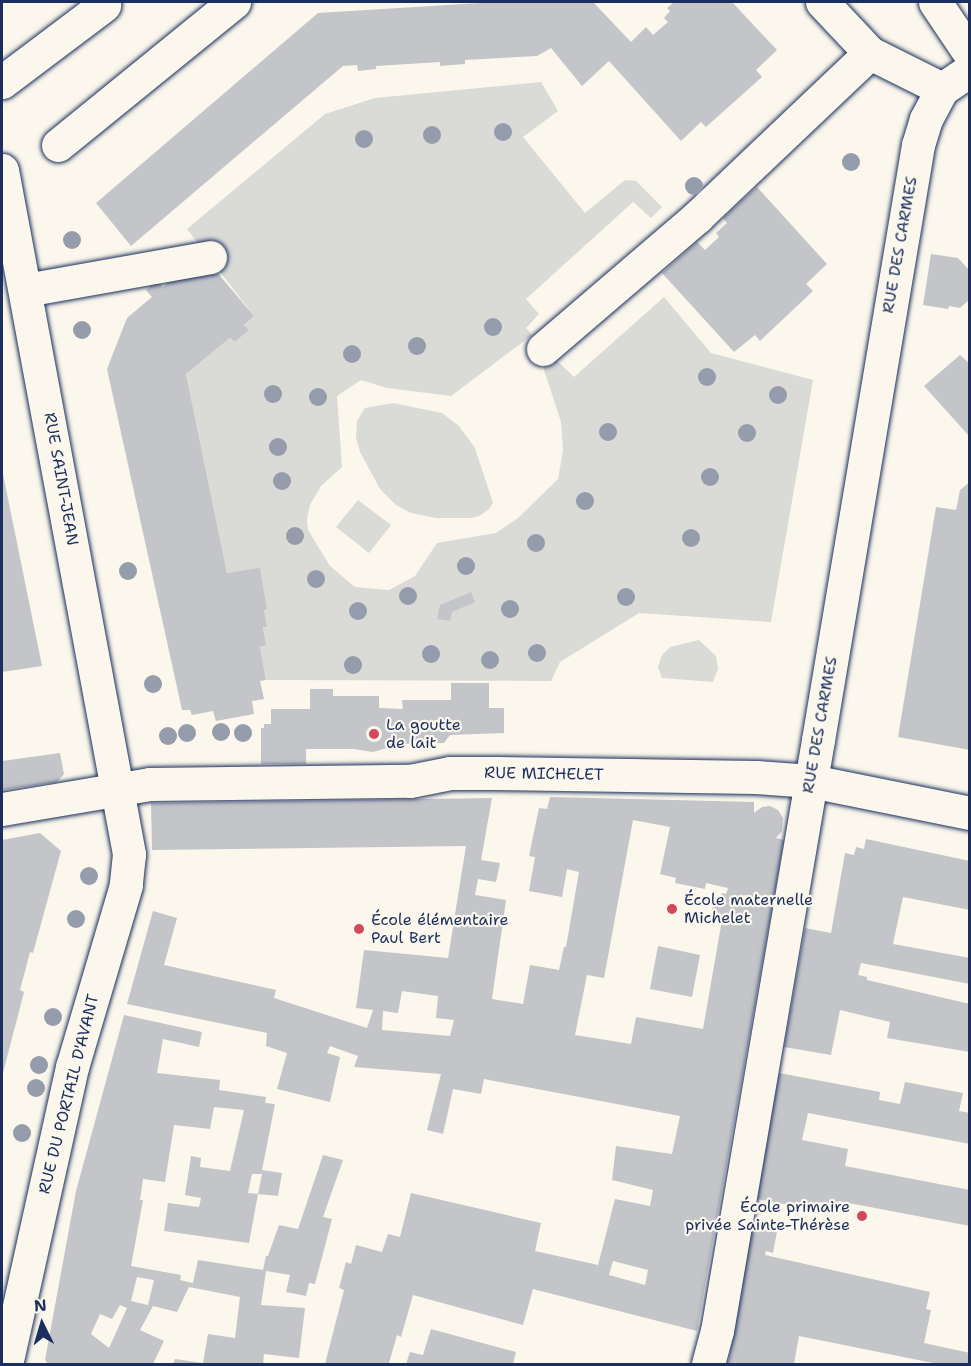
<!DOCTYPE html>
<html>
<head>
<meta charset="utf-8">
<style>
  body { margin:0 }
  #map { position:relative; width:971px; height:1366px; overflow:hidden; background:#fbf7ec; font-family:"Shantell Sans",sans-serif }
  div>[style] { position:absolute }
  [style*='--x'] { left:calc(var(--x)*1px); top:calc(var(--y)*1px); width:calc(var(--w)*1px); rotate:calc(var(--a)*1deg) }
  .green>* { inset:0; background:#dadad7 }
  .building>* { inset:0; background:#c3c5c9 }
  .roads { filter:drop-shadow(0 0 2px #1b2f5e) drop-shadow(0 0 2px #1b2f5e) }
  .minor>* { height:33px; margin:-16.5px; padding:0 16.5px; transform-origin:16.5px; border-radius:16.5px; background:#fbf7ec }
  .major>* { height:33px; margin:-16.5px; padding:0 16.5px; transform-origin:16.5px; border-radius:16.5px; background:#fbf7ec }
  .trees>* { width:18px; height:18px; margin:-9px; border-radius:50%; background:#959cab }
  .dots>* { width:16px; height:16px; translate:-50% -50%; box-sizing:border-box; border:3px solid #fbf7ec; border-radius:50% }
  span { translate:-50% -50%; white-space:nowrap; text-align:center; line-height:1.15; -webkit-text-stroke:4.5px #fbf7ec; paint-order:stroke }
  .street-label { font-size:16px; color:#1b2f5e }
  .poi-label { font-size:16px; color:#1b2f5e }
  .left { translate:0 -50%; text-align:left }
  .right { translate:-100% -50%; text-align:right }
  .frame { position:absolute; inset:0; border:3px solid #1b2f5e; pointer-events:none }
  .north { position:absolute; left:12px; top:1294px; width:60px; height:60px; -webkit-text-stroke:4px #fbf7ec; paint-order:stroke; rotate:355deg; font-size:16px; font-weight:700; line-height:24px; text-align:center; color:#1b2f5e }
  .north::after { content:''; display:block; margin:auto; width:21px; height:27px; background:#1b2f5e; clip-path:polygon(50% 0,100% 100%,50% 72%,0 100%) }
</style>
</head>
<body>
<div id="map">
  <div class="green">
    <i style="clip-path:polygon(541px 82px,558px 111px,523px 137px,585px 213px,625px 180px,636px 181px,662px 207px,651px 218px,633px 202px,526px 299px,539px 314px,526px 328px,532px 335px,451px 396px,387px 388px,361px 380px,337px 396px,342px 467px,321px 486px,310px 505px,307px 519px,308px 530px,330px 566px,355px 587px,389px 590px,415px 576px,437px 543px,496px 533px,518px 518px,558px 479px,563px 451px,561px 422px,544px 370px,544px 360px,549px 353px,574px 377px,664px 297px,711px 353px,813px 380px,771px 622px,639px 613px,560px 662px,551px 681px,266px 680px,260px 647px,266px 645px,263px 627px,267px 627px,264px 610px,267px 609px,260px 569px,227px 573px,186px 374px,230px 338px,235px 342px,249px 330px,244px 325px,254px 316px,187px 229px,325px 114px,375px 98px)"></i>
    <i style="clip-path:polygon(393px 403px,442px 413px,459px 426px,475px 448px,493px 503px,489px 509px,481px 515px,472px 518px,436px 518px,411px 513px,396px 505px,380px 489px,360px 452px,356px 438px,357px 421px,365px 408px)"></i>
    <i style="clip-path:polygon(358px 500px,391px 525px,369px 553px,336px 527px)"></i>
    <i style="clip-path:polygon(699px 640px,716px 656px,718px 669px,713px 682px,662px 678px,658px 667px,662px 655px,670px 647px)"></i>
  </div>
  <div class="building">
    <i style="clip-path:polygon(496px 2px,593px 2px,631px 42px,646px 27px,653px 35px,668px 22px,664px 18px,670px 11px,667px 8px,674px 2px,732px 2px,777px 50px,756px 70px,762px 77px,706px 127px,701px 122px,681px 141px,609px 61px,582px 86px,551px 48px,537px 56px,465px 60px,465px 64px,440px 66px,440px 62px,376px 66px,376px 69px,358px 71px,357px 65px,343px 66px,131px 246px,96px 203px,318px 13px)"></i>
    <i style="clip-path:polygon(757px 187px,827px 264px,806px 284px,813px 291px,760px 341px,755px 335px,734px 352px,662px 273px,697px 242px,705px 250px,719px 237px,716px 233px,727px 223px,723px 218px)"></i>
    <i style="clip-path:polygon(931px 254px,958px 258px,970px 271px,970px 299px,960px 308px,949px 306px,948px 309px,923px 305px)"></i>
    <i style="clip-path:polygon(215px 270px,254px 316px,244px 325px,249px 330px,235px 342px,230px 338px,186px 374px,227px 573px,260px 568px,267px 609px,264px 610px,267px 627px,263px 627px,266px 645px,260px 647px,266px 680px,260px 681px,264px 699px,252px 701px,254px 714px,216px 721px,213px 711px,192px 715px,190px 710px,182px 710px,107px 369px,127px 318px,152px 297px,146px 290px,157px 281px,163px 287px,176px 276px)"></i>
    <i style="clip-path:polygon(960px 355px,970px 364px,970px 437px,924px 386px)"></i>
    <i style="clip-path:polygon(2px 469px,42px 666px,2px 672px)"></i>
    <i style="clip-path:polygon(970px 482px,970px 750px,898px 737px,936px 507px,956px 510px,960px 490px)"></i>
    <i style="clip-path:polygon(471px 592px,475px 602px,452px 612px,450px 621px,437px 619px,440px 605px)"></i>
    <i style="clip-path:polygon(451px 683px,489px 683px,489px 708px,504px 708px,504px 733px,450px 735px,444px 743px,401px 744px,373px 752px,354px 749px,306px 749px,306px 764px,261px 764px,261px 728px,264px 728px,264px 724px,271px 724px,271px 709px,310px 709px,310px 689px,333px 689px,333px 696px,379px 696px,379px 708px,403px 709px,402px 700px,451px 700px)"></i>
    <i style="clip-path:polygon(60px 753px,64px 774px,57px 782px,2px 790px,2px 761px)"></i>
    <i style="clip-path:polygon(evenodd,550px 797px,754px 802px,754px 813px,762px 807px,770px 806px,778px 810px,783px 818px,782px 831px,776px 838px,784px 840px,697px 1331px,533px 1289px,523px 1325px,413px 1295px,401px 1337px,397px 1335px,389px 1363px,393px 1364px,325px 1364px,344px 1290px,339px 1288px,346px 1262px,351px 1264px,356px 1245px,382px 1252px,388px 1234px,400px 1237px,411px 1193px,541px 1223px,535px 1251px,598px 1265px,615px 1199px,650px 1206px,653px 1190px,612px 1180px,616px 1146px,672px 1154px,680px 1116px,484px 1079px,481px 1094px,453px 1089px,443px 1134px,427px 1130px,441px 1074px,354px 1067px,358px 1056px,330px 1046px,327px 1053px,340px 1057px,330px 1102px,277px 1089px,287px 1053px,266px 1046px,267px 1033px,127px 1004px,153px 911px,177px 918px,164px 965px,276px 990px,274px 998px,367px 1028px,373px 1010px,356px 1008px,364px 950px,448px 958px,466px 846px,152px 850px,151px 803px,492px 798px,481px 860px,500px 863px,496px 882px,478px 879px,475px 895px,506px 900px,492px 999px,523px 1004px,530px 965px,559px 970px,564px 947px,566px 947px,579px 872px,567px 869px,562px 897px,529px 891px,535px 857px,529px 856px,539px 808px,547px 809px,550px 797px,633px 820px,670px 827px,660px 874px,676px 878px,675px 883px,705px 889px,706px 883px,728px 888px,726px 894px,722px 893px,720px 901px,714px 900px,712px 911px,718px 912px,717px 919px,722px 920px,703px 1029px,636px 1017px,631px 1044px,575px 1035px,587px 975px,604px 978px,633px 820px,550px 797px,402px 991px,438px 996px,436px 1018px,454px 1020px,450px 1036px,382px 1030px,383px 1011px,398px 1013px,402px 991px,550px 797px,613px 1261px,648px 1270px,645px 1285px,609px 1275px,613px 1261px)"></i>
    <i style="clip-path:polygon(40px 833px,61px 851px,33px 953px,30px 952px,20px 990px,24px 992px,2px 1077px,2px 840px)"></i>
    <i style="clip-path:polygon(866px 839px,970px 861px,970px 910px,903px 897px,893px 944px,970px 958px,970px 984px,861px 963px,858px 975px,867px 977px,867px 980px,970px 1004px,970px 1052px,887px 1038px,890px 1022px,840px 1010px,831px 1055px,784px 1047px,805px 928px,831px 933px,845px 853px,854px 855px,856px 847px,864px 849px)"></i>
    <i style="clip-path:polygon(658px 946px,700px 955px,692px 997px,650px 989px)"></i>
    <i style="clip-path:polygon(evenodd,124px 1015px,202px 1032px,199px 1047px,163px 1039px,157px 1073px,220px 1080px,219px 1090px,266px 1097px,265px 1103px,275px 1104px,262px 1170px,282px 1173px,278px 1196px,258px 1194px,249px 1243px,164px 1231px,168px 1203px,199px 1207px,201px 1198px,185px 1195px,191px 1156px,201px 1158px,200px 1167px,230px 1171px,244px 1110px,214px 1107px,210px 1129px,174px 1125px,165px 1182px,143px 1179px,140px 1200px,143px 1200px,131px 1266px,181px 1275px,180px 1280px,193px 1283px,198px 1260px,263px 1270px,266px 1256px,268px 1256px,279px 1225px,298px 1229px,323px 1155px,343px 1160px,323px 1217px,332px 1219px,315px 1284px,309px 1283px,306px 1296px,286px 1292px,290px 1275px,266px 1271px,261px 1305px,305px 1308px,299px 1358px,264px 1354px,263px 1364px,173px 1364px,175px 1359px,203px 1363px,208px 1334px,235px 1338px,240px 1297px,189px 1287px,177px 1312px,153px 1306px,140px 1330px,164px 1341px,153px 1364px,48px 1364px,45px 1360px,76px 1191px,124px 1015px,252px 1174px,262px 1174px,258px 1194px,248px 1193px,252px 1174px,124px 1015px,137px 1277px,154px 1280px,148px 1305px,131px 1301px,137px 1277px,124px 1015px,120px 1305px,127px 1308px,109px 1348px,91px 1334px,100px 1314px,112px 1319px,120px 1305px)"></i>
    <i style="clip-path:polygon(779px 1073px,880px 1092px,879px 1100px,900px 1104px,905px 1082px,963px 1093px,959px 1111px,970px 1113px,970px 1144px,808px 1113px,802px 1140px,848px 1149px,845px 1166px,970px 1190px,970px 1226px,838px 1201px,835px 1213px,757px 1199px)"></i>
    <i style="clip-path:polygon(753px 1221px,778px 1226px,773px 1253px,766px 1251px,765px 1255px,930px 1292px,926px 1309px,931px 1310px,924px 1343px,970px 1353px,968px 1364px,938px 1364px,799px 1336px,794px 1364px,728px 1364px)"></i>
    <i style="clip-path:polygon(431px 1329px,516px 1352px,513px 1364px,406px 1364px,410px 1352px,423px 1355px)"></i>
  </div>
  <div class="roads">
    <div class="minor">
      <i style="--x:822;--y:2;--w:70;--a:46.7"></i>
      <i style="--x:870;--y:53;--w:80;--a:26.6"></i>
      <i style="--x:2;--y:82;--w:128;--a:-37"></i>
      <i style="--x:58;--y:145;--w:227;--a:-39.1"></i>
      <i style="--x:2;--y:170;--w:696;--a:79.48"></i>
      <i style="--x:129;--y:854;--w:31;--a:96"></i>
      <i style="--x:126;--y:885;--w:190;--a:106.5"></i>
      <i style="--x:72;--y:1067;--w:304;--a:102.5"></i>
      <i style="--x:25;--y:290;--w:188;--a:-10.1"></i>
      <i style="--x:543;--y:349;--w:203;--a:-40.6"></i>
      <i style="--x:697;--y:217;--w:238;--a:-43.5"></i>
      <i style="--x:2;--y:809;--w:150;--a:-9.6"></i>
      <i style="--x:150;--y:784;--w:260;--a:-0.7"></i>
      <i style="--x:410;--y:781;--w:41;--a:-11.3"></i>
      <i style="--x:450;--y:773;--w:46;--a:0"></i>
      <i style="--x:496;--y:773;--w:260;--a:0.9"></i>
      <i style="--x:756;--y:777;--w:55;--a:4.2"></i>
      <i style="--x:811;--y:781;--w:162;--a:11.4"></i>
      <i style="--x:708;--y:1364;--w:34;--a:-75"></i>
      <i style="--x:717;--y:1331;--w:600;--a:-80.3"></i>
      <i style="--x:818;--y:740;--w:603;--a:-80.46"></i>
      <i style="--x:918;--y:145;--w:27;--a:-73"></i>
      <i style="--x:926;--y:119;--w:34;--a:-62"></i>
      <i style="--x:942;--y:89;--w:34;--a:-34"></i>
    </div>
    <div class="major">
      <i style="--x:935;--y:2;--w:63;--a:56.1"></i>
    </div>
  </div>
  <div class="trees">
    <i style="left:503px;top:132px"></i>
    <i style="left:432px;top:135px"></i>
    <i style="left:364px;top:139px"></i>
    <i style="left:851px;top:162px"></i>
    <i style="left:694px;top:186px"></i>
    <i style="left:72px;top:240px"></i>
    <i style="left:493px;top:327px"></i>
    <i style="left:82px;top:330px"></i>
    <i style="left:417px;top:346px"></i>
    <i style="left:352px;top:354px"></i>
    <i style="left:707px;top:377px"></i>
    <i style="left:273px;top:394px"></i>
    <i style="left:778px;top:395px"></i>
    <i style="left:318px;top:397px"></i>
    <i style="left:608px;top:432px"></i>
    <i style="left:747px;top:433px"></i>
    <i style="left:278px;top:447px"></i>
    <i style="left:710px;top:477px"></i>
    <i style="left:282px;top:481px"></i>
    <i style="left:585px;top:501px"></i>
    <i style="left:295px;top:536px"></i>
    <i style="left:691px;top:538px"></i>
    <i style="left:536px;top:543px"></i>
    <i style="left:466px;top:566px"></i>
    <i style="left:128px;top:571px"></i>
    <i style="left:316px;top:579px"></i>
    <i style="left:408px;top:596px"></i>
    <i style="left:626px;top:597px"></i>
    <i style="left:510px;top:609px"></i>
    <i style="left:358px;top:611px"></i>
    <i style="left:537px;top:653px"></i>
    <i style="left:431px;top:654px"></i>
    <i style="left:490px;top:660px"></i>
    <i style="left:353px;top:665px"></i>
    <i style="left:153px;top:684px"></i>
    <i style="left:221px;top:732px"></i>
    <i style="left:187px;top:733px"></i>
    <i style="left:243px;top:733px"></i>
    <i style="left:168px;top:736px"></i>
    <i style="left:89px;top:876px"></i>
    <i style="left:76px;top:919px"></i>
    <i style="left:53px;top:1017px"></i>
    <i style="left:39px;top:1065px"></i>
    <i style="left:36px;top:1088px"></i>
    <i style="left:22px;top:1133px"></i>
  </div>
  <div class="dots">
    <i style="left:374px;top:734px;background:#d1495b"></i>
    <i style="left:672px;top:909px;background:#d1495b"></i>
    <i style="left:359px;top:929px;background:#d1495b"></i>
    <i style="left:862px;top:1216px;background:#d1495b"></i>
  </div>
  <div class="street-label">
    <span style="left:900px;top:245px;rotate:-80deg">RUE DES CARMES</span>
    <span style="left:61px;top:479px;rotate:80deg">RUE SAINT-JEAN</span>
    <span style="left:820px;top:725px;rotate:-80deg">RUE DES CARMES</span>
    <span style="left:544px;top:774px;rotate:1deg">RUE MICHELET</span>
    <span style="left:69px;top:1094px;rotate:-76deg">RUE DU PORTAIL D'AVANT</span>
  </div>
  <div class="poi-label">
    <span class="left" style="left:386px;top:734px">La goutte<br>de lait</span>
    <span class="left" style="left:684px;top:909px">École maternelle<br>Michelet</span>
    <span class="left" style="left:371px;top:929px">École élémentaire<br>Paul Bert</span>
    <span class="right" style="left:850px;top:1216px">École primaire<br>privée Sainte-Thérèse</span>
  </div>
  <div class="frame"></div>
  <div class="north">N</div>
</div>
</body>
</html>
